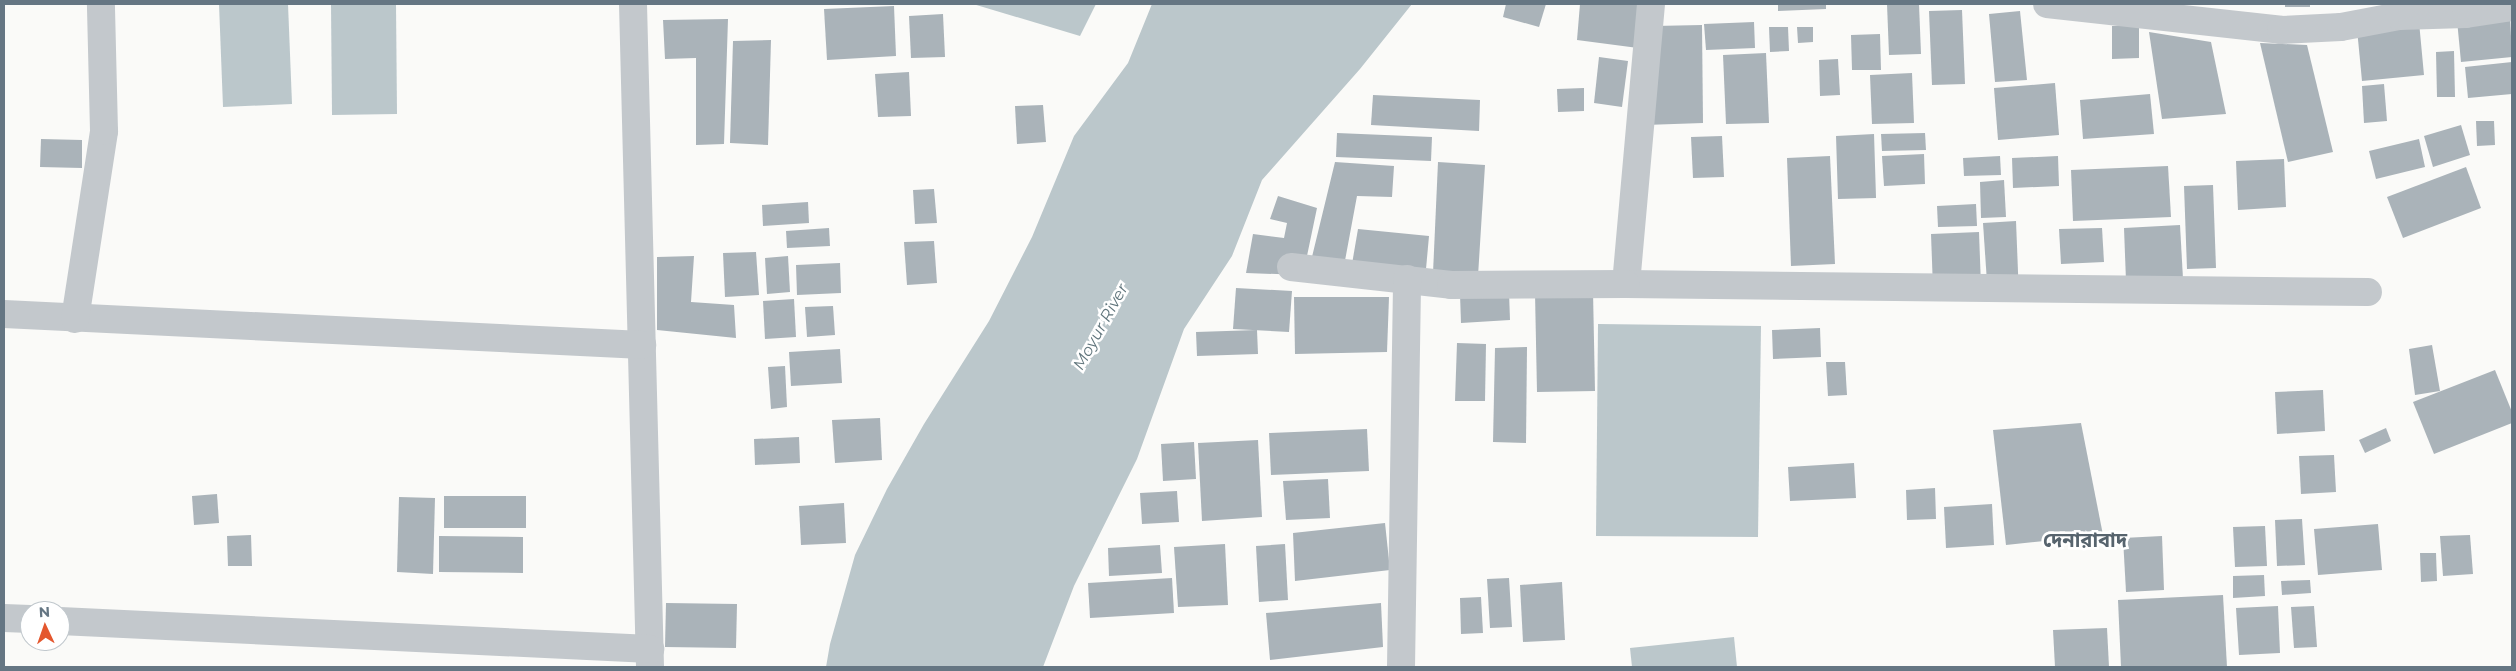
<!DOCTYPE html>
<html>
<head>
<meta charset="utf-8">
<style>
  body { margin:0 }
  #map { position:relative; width:2516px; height:671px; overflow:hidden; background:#fafaf8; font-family:Montserrat,"Noto Sans Bengali",sans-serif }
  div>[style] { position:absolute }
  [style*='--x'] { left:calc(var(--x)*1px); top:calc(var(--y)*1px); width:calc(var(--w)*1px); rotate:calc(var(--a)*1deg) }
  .water>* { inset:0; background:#bbc7cb }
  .building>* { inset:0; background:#aab3b9 }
  .minor>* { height:28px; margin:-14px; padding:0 14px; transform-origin:14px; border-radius:14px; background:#c3c8cc }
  span { translate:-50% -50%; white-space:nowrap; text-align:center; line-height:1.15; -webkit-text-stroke:5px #fff; paint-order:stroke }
  .water-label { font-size:16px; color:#60757c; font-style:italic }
  .district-label { font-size:20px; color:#57646e; font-weight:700 }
  .frame { position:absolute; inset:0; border:5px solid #657683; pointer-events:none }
  .north { position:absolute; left:20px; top:601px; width:50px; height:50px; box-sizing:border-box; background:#fff; border:1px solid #c1c8cd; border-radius:50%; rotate:357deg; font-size:14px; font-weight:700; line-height:20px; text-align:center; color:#657683 }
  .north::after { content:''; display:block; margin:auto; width:18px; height:22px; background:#e4572e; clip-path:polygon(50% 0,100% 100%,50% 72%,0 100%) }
</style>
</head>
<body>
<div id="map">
  <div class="water">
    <i style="clip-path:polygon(219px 4px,288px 4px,292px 104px,223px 107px)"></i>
    <i style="clip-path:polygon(331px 4px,396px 4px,397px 114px,332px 115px)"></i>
    <i style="clip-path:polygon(973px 4px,1096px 4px,1080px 36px)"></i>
    <i style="clip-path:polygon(1152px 4px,1412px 4px,1360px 69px,1262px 180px,1232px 256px,1184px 329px,1137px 459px,1074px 586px,1043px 667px,826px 667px,830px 644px,855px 555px,887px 489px,924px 424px,989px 321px,1032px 237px,1074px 136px,1128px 63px)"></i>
    <i style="clip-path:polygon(1598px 324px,1761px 326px,1758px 537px,1596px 536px)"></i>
    <i style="clip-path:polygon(1734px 637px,1737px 667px,1632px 667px,1630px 648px)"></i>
  </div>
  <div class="building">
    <i style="clip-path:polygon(1506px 4px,1546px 4px,1539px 27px,1503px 17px)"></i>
    <i style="clip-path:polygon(1580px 4px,1642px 4px,1638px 48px,1577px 40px)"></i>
    <i style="clip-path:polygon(1778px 4px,1826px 4px,1826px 9px,1778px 11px)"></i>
    <i style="clip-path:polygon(1887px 4px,1919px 4px,1921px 54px,1889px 55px)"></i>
    <i style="clip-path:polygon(2285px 4px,2310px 4px,2310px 7px,2285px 7px)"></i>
    <i style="clip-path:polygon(894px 6px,896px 56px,827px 60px,824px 9px)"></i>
    <i style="clip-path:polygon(1962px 10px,1965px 84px,1932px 85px,1929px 11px)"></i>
    <i style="clip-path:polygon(2020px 11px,2027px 80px,1995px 82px,1989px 14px)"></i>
    <i style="clip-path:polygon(943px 14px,945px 57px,911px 58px,909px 16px)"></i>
    <i style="clip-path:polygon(2510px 15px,2512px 57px,2461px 62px,2457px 20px)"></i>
    <i style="clip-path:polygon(728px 19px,724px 144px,696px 145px,696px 58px,665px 59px,663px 20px)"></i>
    <i style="clip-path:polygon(1754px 22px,1755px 48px,1706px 50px,1704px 24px)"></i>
    <i style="clip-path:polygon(2419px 22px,2424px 75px,2362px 81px,2357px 29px)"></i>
    <i style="clip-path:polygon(1702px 25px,1703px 123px,1645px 125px,1654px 26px)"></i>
    <i style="clip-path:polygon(2139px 25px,2139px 58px,2112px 59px,2112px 26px)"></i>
    <i style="clip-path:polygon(1769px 27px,1788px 27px,1789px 51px,1770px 52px)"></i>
    <i style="clip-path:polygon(1797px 27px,1813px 27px,1813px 42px,1798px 43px)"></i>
    <i style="clip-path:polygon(2149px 32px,2211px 42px,2226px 114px,2162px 119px)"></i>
    <i style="clip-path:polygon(1880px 34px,1881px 70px,1852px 70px,1851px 35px)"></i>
    <i style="clip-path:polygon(771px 40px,768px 145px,730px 143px,733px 41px)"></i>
    <i style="clip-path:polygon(2260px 43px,2307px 45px,2333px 152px,2288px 162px)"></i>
    <i style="clip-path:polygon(2454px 51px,2455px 97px,2437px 97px,2436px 52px)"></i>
    <i style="clip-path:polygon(1766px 53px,1769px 123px,1726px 124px,1723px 55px)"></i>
    <i style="clip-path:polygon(1599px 57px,1628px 61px,1622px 107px,1594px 103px)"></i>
    <i style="clip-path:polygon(1838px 59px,1840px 95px,1820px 96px,1819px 60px)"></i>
    <i style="clip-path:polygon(2512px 62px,2512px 94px,2468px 98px,2465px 67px)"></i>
    <i style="clip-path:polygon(909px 72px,911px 116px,878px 117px,875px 74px)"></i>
    <i style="clip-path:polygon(1912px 73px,1914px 123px,1872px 124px,1870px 75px)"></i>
    <i style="clip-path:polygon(2055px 83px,2059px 135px,1998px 140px,1994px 88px)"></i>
    <i style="clip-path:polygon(2384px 84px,2387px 121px,2364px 123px,2362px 86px)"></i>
    <i style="clip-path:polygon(1584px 88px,1584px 111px,1558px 112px,1557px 89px)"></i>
    <i style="clip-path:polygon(2150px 94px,2154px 134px,2083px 139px,2080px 100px)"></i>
    <i style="clip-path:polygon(1373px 95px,1480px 100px,1479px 131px,1371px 125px)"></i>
    <i style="clip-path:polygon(1043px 105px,1046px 142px,1017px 144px,1015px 106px)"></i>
    <i style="clip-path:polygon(2476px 121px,2494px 121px,2495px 145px,2477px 146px)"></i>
    <i style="clip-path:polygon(2461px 125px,2470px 155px,2433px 167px,2424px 136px)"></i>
    <i style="clip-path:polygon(1337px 133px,1432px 137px,1431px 161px,1336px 157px)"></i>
    <i style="clip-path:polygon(1925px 133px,1926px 150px,1882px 151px,1881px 134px)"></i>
    <i style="clip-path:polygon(1874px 134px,1876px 198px,1838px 199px,1836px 136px)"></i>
    <i style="clip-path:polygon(1722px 136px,1724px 177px,1693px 178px,1691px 137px)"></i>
    <i style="clip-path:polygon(41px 139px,82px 140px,82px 168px,40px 167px)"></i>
    <i style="clip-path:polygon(2419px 139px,2425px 167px,2376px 179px,2369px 151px)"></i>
    <i style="clip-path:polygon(1924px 154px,1925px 184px,1884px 186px,1882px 156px)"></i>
    <i style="clip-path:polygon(1830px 156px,1835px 264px,1791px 266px,1787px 158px)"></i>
    <i style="clip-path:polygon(2000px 156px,2001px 175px,1964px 176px,1963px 158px)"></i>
    <i style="clip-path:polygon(2058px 156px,2059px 186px,2013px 188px,2012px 158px)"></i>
    <i style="clip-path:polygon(2284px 159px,2286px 207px,2238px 210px,2236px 161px)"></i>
    <i style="clip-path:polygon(1335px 162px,1394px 166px,1392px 197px,1357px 196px,1344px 266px,1311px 261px)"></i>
    <i style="clip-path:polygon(1438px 162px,1485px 165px,1478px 276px,1433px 273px)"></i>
    <i style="clip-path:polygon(2168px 166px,2171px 217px,2073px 221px,2071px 170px)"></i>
    <i style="clip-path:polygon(2466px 167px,2481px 208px,2403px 238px,2387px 197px)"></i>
    <i style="clip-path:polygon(2004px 180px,2006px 217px,1981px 218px,1980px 182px)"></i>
    <i style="clip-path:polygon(2213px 185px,2216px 268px,2187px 269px,2184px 186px)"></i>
    <i style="clip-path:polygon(934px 189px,937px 223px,915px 224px,913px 190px)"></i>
    <i style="clip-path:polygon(1278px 196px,1317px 208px,1303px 275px,1246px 273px,1253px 234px,1284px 238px,1287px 223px,1270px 219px)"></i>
    <i style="clip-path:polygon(808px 202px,809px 223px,763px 226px,762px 205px)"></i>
    <i style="clip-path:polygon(1976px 204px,1977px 226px,1938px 227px,1937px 206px)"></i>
    <i style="clip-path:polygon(2016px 221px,2019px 297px,1988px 297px,1983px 223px)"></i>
    <i style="clip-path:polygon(2180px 225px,2183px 279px,2126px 281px,2124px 228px)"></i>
    <i style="clip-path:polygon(829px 228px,830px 246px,787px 248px,786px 231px)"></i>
    <i style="clip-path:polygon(2102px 228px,2104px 262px,2061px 264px,2059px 229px)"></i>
    <i style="clip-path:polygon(1358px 229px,1429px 236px,1426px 269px,1351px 270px)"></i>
    <i style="clip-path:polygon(1979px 232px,1981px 286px,1933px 288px,1931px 234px)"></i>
    <i style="clip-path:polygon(934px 241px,937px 283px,907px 285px,904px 242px)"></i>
    <i style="clip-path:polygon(756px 252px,759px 295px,725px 297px,723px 253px)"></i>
    <i style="clip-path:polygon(694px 256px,691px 302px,734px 305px,736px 338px,657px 330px,657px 257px)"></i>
    <i style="clip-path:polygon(788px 256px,790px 292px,767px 294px,765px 258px)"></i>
    <i style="clip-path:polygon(840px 263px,841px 293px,797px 295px,796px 265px)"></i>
    <i style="clip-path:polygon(1236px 288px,1292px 291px,1289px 332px,1233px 329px)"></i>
    <i style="clip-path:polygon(1593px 291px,1595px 391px,1537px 392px,1535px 293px)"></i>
    <i style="clip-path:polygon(1509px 292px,1510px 320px,1461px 323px,1460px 294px)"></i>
    <i style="clip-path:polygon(1294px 297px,1389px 297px,1387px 352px,1295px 354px)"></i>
    <i style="clip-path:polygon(794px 299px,796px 337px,765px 339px,763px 301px)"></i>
    <i style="clip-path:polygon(833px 306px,835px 335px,807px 337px,805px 307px)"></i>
    <i style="clip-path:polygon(1820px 328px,1821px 357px,1773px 359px,1772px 330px)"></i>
    <i style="clip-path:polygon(1257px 330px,1258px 354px,1197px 356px,1196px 332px)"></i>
    <i style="clip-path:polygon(1457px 343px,1486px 344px,1485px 401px,1455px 401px)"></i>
    <i style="clip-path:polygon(2432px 345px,2440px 391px,2415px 395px,2409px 349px)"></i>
    <i style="clip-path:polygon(1527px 347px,1526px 443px,1493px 442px,1495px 348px)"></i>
    <i style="clip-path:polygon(840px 349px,842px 383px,791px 386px,789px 352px)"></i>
    <i style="clip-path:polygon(1826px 362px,1845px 362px,1847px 395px,1828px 396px)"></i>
    <i style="clip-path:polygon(785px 366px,787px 407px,771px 409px,768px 367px)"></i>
    <i style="clip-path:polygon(2495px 370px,2512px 412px,2512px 423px,2434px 454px,2413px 402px)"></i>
    <i style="clip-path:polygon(2323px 390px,2325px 431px,2277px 434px,2275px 392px)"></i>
    <i style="clip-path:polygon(880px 418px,882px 460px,835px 463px,832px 420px)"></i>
    <i style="clip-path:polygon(2081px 423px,2103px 535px,2006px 545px,1993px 430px)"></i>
    <i style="clip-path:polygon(2386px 428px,2391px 441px,2365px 453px,2359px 440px)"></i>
    <i style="clip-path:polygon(1367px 429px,1369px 471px,1271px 475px,1269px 433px)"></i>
    <i style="clip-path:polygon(799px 437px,800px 463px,755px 465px,754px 439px)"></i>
    <i style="clip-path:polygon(1258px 440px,1262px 517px,1202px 521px,1198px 443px)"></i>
    <i style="clip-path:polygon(1194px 442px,1196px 479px,1163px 481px,1161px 444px)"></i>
    <i style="clip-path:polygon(2334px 455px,2336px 492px,2301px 494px,2299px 456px)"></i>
    <i style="clip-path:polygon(1854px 463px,1856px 498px,1790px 501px,1788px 467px)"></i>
    <i style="clip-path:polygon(1328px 479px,1330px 518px,1286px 520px,1283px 481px)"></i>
    <i style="clip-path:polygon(1935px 488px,1936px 519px,1907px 520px,1906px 490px)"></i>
    <i style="clip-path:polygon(1177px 491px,1179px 522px,1142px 524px,1140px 493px)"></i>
    <i style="clip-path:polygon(217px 494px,219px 523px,194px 525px,192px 496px)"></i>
    <i style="clip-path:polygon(444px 496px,526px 496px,526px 528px,444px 528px)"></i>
    <i style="clip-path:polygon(399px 497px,435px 498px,433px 574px,397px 572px)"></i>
    <i style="clip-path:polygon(844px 503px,846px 543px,801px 545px,799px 506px)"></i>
    <i style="clip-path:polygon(1992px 504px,1994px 545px,1946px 548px,1944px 507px)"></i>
    <i style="clip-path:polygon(2302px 519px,2305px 565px,2277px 566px,2275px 520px)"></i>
    <i style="clip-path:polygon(1385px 523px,1390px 570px,1295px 581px,1293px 533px)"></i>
    <i style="clip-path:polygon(2378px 524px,2382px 570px,2318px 575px,2314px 529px)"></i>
    <i style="clip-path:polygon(2265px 526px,2267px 566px,2235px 567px,2233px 527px)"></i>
    <i style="clip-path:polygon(251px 535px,252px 566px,228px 566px,227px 536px)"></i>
    <i style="clip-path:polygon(2470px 535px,2473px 574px,2443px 576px,2440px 536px)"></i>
    <i style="clip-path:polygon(439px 536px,523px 537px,523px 573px,439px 572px)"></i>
    <i style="clip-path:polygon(2162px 536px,2164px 590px,2126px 592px,2123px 538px)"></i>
    <i style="clip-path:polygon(1225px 544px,1228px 605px,1178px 607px,1174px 547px)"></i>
    <i style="clip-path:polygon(1285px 544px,1288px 600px,1259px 602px,1256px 546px)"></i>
    <i style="clip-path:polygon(1160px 545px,1162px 573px,1109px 576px,1108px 548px)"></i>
    <i style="clip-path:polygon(2420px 553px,2436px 553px,2437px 581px,2421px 582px)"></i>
    <i style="clip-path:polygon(2264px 575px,2265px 596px,2233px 598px,2233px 576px)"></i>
    <i style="clip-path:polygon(1172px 578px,1174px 613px,1090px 618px,1088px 583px)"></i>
    <i style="clip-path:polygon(1509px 578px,1512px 627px,1490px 628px,1487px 579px)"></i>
    <i style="clip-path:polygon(2310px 580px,2311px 593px,2282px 595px,2281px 581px)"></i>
    <i style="clip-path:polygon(1562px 582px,1565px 640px,1523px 642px,1520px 585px)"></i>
    <i style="clip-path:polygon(2223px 595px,2227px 667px,2121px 667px,2118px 600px)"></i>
    <i style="clip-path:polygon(1481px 597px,1483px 633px,1461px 634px,1460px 598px)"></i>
    <i style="clip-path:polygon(666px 603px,737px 604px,736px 648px,665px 647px)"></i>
    <i style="clip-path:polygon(1381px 603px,1383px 647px,1270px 660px,1266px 613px)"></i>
    <i style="clip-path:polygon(2278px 606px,2280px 653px,2239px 655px,2236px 608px)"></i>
    <i style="clip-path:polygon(2314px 606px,2317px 647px,2294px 648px,2291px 607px)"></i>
    <i style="clip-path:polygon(2107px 628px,2109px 667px,2055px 667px,2053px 630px)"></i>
  </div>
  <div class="minor">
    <i style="--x:633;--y:4;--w:663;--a:88.53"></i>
    <i style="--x:1651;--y:4;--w:281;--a:95.1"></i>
    <i style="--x:1626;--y:284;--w:742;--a:0.62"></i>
    <i style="--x:2047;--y:4;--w:235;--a:6.3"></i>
    <i style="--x:2281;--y:30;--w:60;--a:-2.9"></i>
    <i style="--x:2341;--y:27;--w:59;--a:-10.7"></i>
    <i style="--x:2399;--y:16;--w:67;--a:-1.7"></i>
    <i style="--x:2466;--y:14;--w:47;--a:-8.7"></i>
    <i style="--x:1291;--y:267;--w:161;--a:6.4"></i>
    <i style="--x:1451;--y:285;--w:175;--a:-0.3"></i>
    <i style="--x:4;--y:314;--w:639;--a:2.78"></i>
    <i style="--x:75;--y:319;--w:190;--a:-81.2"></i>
    <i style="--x:104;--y:131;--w:127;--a:-91.4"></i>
    <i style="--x:4;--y:618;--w:26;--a:2"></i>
    <i style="--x:60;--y:621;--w:591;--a:2.72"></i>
    <i style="--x:1401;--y:667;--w:388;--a:-89.1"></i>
  </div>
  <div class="water-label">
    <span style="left:1101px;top:327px;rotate:-61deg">Moyur River</span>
  </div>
  <div class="district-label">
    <span style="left:2085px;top:540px">দেনারাবাদ</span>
  </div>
  <div class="frame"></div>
  <div class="north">N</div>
</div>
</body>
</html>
